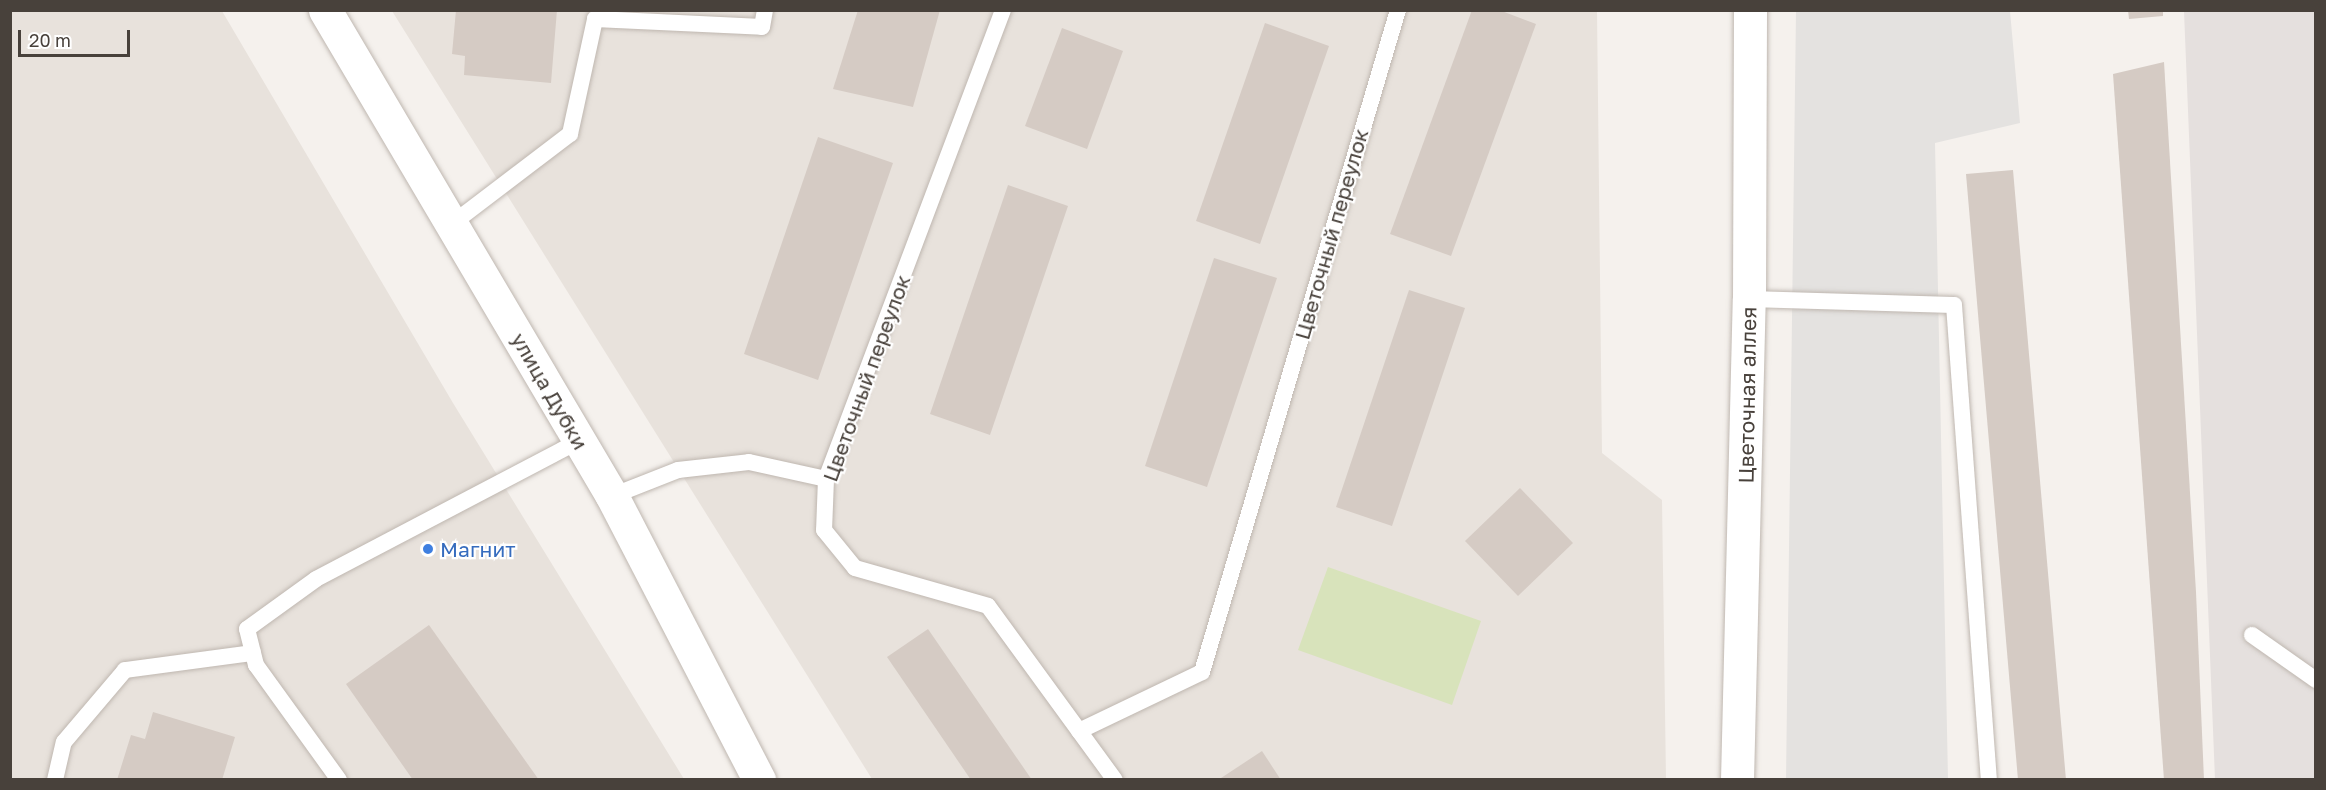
<!DOCTYPE html>
<html>
<head>
<meta charset="utf-8">
<style>
  body { margin:0 }
  #map { position:relative; width:2326px; height:790px; overflow:hidden; background:#f5f1ed; font-family:"Golos Text",sans-serif }
  div>[style] { position:absolute }
  [style*='--x'] { left:calc(var(--x)*1px); top:calc(var(--y)*1px); width:calc(var(--w)*1px); rotate:calc(var(--a)*1deg) }
  .residential>* { inset:0; background:#e8e2dc }
  .industrial>* { inset:0; background:#e5e0de }
  .green>* { inset:0; background:#d8e3bb }
  .parking>* { inset:0; background:#e4e2e0 }
  .building>* { inset:0; background:#d5cbc4 }
  .roads { filter:drop-shadow(0 0 2px #bfb7b0) drop-shadow(0 0 2px #bfb7b0) }
  .service>* { height:16px; margin:-8px; padding:0 8px; transform-origin:8px; border-radius:8px; background:#fff }
  .tertiary>* { height:33px; margin:-16.5px; padding:0 16.5px; transform-origin:16.5px; border-radius:16.5px; background:#fff }
  .dots>* { width:16px; height:16px; translate:-50% -50%; box-sizing:border-box; border:3px solid #fff; border-radius:50% }
  span { translate:-50% -50%; white-space:nowrap; text-align:center; line-height:1.15; -webkit-text-stroke:4.5px #fff; paint-order:stroke }
  .street-label { font-size:21px; color:#48413b }
  .shop-label { font-size:21px; color:#366cbe }
  .left { translate:0 -50%; text-align:left }
  .frame { position:absolute; inset:0; border:12px solid #48413b; pointer-events:none }
  .scale { position:absolute; left:18px; top:30px; width:112px; height:27px; box-sizing:border-box; border:3px solid #48413b; border-top:0; padding-left:8px; font-size:18px; line-height:21px; white-space:nowrap; color:#48413b; -webkit-text-stroke:4px #fff; paint-order:stroke }
</style>
</head>
<body>
<div id="map">
  <div class="residential">
    <i style="clip-path:polygon(10px 11px,222px 11px,453px 403px,684px 779px,11px 779px)"></i>
    <i style="clip-path:polygon(392px 11px,1597px 11px,1602px 453px,1662px 500px,1666px 779px,872px 779px)"></i>
  </div>
  <div class="industrial">
    <i style="clip-path:polygon(2184px 11px,2315px 11px,2315px 779px,2215px 779px)"></i>
  </div>
  <div class="green">
    <i style="clip-path:polygon(1328px 567px,1481px 621px,1452px 705px,1298px 650px)"></i>
  </div>
  <div class="parking">
    <i style="clip-path:polygon(1796px 11px,2010px 11px,2020px 123px,1935px 143px,1948px 779px,1786px 779px)"></i>
  </div>
  <div class="building">
    <i style="clip-path:polygon(456px 10px,557px 10px,551px 83px,464px 75px,465px 56px,452px 54px)"></i>
    <i style="clip-path:polygon(858px 10px,940px 10px,913px 107px,833px 89px)"></i>
    <i style="clip-path:polygon(1472px 10px,1499px 10px,1536px 24px,1451px 256px,1390px 234px)"></i>
    <i style="clip-path:polygon(2128px 10px,2163px 10px,2163px 16px,2129px 19px)"></i>
    <i style="clip-path:polygon(1265px 23px,1329px 46px,1260px 244px,1196px 221px)"></i>
    <i style="clip-path:polygon(1062px 28px,1123px 51px,1087px 149px,1025px 126px)"></i>
    <i style="clip-path:polygon(2164px 62px,2196px 592px,2204px 780px,2164px 780px,2113px 74px)"></i>
    <i style="clip-path:polygon(818px 137px,893px 163px,818px 380px,744px 354px)"></i>
    <i style="clip-path:polygon(2013px 170px,2066px 780px,2018px 780px,1966px 174px)"></i>
    <i style="clip-path:polygon(1008px 185px,1068px 206px,990px 435px,930px 414px)"></i>
    <i style="clip-path:polygon(1214px 258px,1277px 278px,1207px 487px,1145px 466px)"></i>
    <i style="clip-path:polygon(1409px 290px,1465px 308px,1392px 526px,1336px 507px)"></i>
    <i style="clip-path:polygon(1520px 488px,1573px 543px,1518px 596px,1465px 541px)"></i>
    <i style="clip-path:polygon(429px 625px,539px 780px,413px 780px,346px 684px)"></i>
    <i style="clip-path:polygon(928px 629px,1032px 780px,971px 780px,887px 657px)"></i>
    <i style="clip-path:polygon(153px 712px,235px 737px,222px 780px,117px 780px,131px 735px,145px 739px)"></i>
    <i style="clip-path:polygon(1262px 751px,1281px 780px,1218px 780px)"></i>
  </div>
  <div class="roads">
    <div class="service">
      <i style="--x:1003;--y:10;--w:501;--a:110.68"></i>
      <i style="--x:826;--y:479;--w:51;--a:92.2"></i>
      <i style="--x:824;--y:530;--w:49;--a:50.8"></i>
      <i style="--x:855;--y:568;--w:138;--a:15.9"></i>
      <i style="--x:988;--y:606;--w:215;--a:53.9"></i>
      <i style="--x:453;--y:223;--w:147;--a:-37.3"></i>
      <i style="--x:570;--y:134;--w:118;--a:-77.7"></i>
      <i style="--x:595;--y:19;--w:167;--a:2.7"></i>
      <i style="--x:762;--y:27;--w:17;--a:-80"></i>
      <i style="--x:1749;--y:299;--w:205;--a:1.7"></i>
      <i style="--x:1954;--y:305;--w:476;--a:85.8"></i>
      <i style="--x:612;--y:496;--w:71;--a:-21.5"></i>
      <i style="--x:678;--y:470;--w:71;--a:-6.4"></i>
      <i style="--x:749;--y:462;--w:79;--a:12.4"></i>
      <i style="--x:2252;--y:635;--w:78;--a:35.1"></i>
      <i style="--x:1079;--y:731;--w:136;--a:-25.6"></i>
      <i style="--x:1202;--y:672;--w:690;--a:-73.51"></i>
      <i style="--x:55;--y:780;--w:39;--a:-77"></i>
      <i style="--x:64;--y:742;--w:94;--a:-49.7"></i>
      <i style="--x:125;--y:670;--w:129;--a:-7.6"></i>
      <i style="--x:339;--y:780;--w:142;--a:-125.8"></i>
      <i style="--x:256;--y:665;--w:37;--a:-104"></i>
      <i style="--x:247;--y:629;--w:85;--a:-35.9"></i>
      <i style="--x:316;--y:579;--w:297;--a:-27.7"></i>
    </div>
    <div class="tertiary">
      <i style="--x:325;--y:10;--w:564;--a:59.44"></i>
      <i style="--x:612;--y:496;--w:320;--a:62.6"></i>
      <i style="--x:1737;--y:780;--w:481;--a:-88.6"></i>
      <i style="--x:1749;--y:299;--w:289;--a:-89.8"></i>
    </div>
  </div>
  <div class="dots">
    <i style="left:428px;top:549px;background:#3f7fe0"></i>
  </div>
  <div class="street-label">
    <span style="left:1331px;top:234px;rotate:-74deg">Цветочный переулок</span>
    <span style="left:866px;top:378px;rotate:-70deg">Цветочный переулок</span>
    <span style="left:550px;top:391px;rotate:60deg">улица Дубки</span>
    <span style="left:1747px;top:395px;rotate:-89deg">Цветочная аллея</span>
  </div>
  <div class="shop-label">
    <span class="left" style="left:440px;top:549px">Магнит</span>
  </div>
  <div class="frame"></div>
  <div class="scale">20 m</div>
</div>
</body>
</html>
